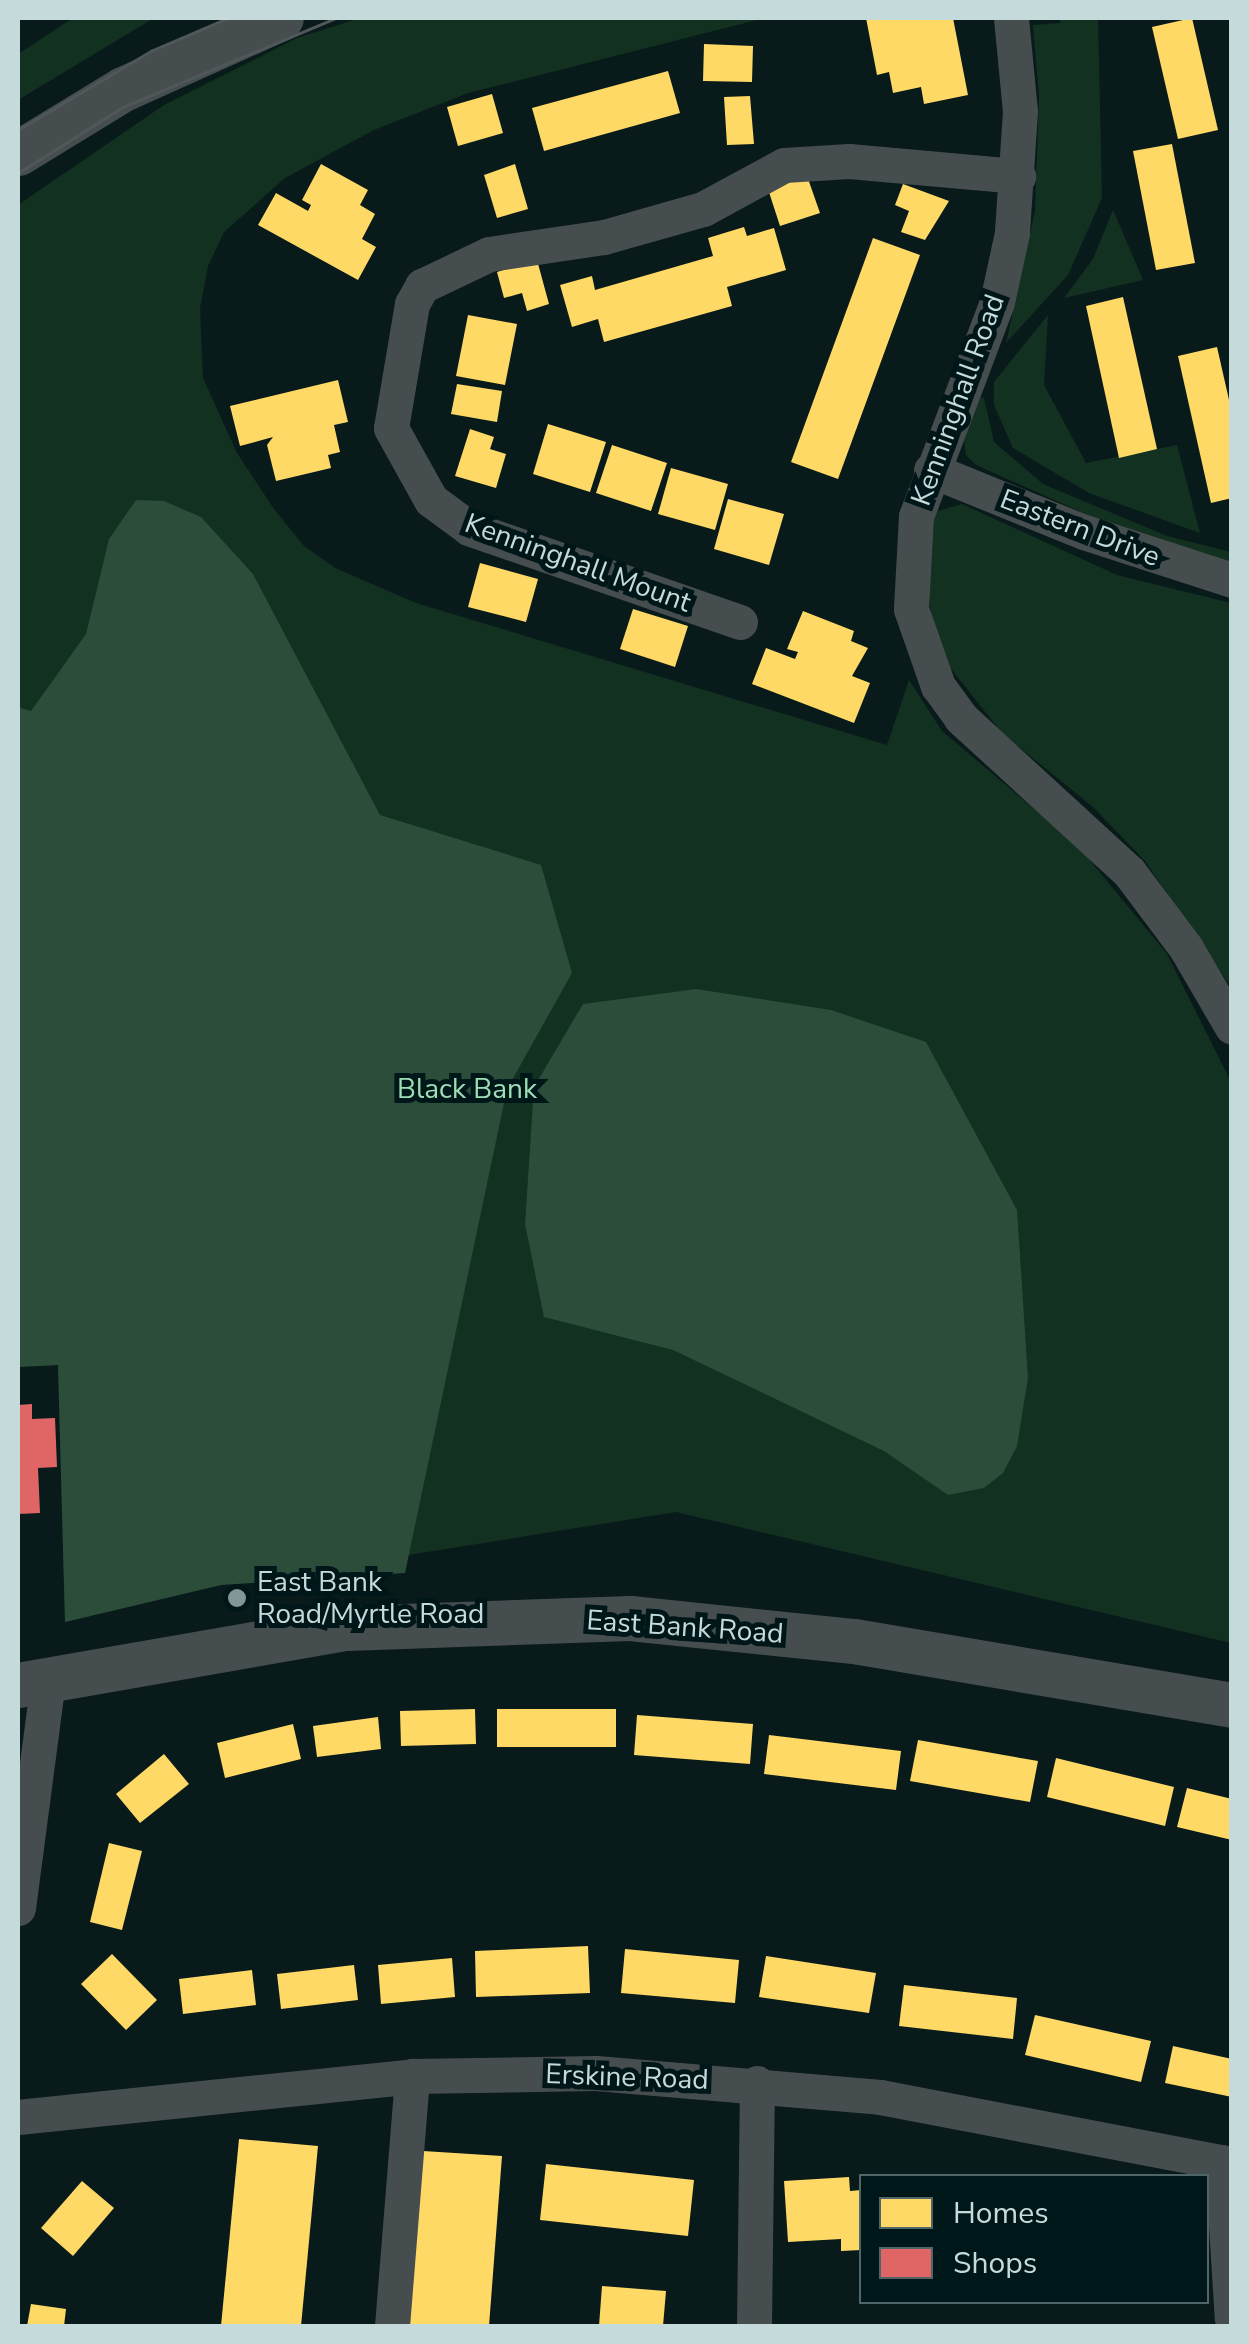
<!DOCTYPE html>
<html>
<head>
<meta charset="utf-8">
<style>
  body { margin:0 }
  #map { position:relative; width:1249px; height:2344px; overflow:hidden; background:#091a1b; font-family:"Nunito Sans",sans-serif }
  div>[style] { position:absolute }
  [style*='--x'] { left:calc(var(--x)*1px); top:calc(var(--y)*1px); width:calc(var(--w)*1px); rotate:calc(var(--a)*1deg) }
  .green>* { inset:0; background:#123121 }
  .forest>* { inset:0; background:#2b4d3a }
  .homes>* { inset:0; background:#ffd966 }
  .shops>* { inset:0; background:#e06666 }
  .minor>* { height:35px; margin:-17.5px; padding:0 17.5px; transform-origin:17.5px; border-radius:17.5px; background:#464d4f }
  .tertiary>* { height:45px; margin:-22.5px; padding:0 22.5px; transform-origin:22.5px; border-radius:22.5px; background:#464d4f }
  .tram>* { height:2.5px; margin:-1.25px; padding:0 1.25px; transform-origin:1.25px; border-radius:1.25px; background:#4f5758 }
  .dots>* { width:28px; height:28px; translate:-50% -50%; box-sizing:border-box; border:5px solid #001719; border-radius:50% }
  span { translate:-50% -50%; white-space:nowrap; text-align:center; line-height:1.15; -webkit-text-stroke:10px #001719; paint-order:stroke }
  .street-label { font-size:28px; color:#c5dadb }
  .park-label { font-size:28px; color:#9ddeb5 }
  .poi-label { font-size:28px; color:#c5dadb }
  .left { translate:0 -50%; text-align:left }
  .frame { position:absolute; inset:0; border:20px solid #c5dadb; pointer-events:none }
  .legend { position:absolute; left:859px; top:2174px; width:350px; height:130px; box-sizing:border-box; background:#001719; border:2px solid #4f6567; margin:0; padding:12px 18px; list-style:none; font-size:30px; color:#c5dadb }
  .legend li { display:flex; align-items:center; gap:20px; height:50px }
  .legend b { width:50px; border:2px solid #4f6567 }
</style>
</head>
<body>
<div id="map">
  <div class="green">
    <i style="clip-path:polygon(73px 18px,154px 18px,18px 100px,18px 54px)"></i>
    <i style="clip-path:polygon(360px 18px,765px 18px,468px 93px,374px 130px,285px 178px,224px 232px,208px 266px,200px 308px,203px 378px,237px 453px,274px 509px,304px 546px,335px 568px,416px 603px,887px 745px,909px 680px,942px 731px,1079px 847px,1167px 954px,1231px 1082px,1231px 1643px,676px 1512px,221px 1585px,65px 1622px,58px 1365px,18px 1367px,18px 205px,164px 105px,297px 38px)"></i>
    <i style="clip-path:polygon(1060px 18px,1098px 18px,1102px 198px,1068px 275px,1006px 343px,1035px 211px,1039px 96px,1033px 25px,1060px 23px)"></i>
    <i style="clip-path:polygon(1113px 210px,1143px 280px,1064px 298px,1093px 259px)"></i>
    <i style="clip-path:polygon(1048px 315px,1044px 385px,1086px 463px,1177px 445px,1200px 533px,1089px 493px,1013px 448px,994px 405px,994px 382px)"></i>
    <i style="clip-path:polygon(977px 397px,984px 398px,994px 442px,1043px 484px,1167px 536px,1231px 552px,1231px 565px,1144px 540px,976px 465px,966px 455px,963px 433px)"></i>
    <i style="clip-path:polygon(962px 504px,1117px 575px,1231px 603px,1231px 987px,1145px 861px,1093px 807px,1002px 733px,948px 665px,933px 625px,923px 555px,935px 512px)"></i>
  </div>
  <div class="forest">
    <i style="clip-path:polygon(136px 500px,164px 501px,201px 517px,253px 574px,380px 815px,541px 865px,572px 973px,507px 1089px,405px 1573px,221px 1585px,65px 1622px,58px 1365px,18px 1367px,18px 707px,31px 711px,86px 634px,109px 539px)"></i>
    <i style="clip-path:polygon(696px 989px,831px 1010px,926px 1042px,1017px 1210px,1028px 1378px,1017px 1446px,1003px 1473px,984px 1488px,948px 1495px,884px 1451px,673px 1350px,544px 1317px,525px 1224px,534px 1087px,583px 1004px)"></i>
  </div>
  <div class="homes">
    <i style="clip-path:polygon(866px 18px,953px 18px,968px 95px,924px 104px,921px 87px,893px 93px,889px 72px,877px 75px)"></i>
    <i style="clip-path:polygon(1192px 18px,1218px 130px,1178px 139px,1152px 27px)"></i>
    <i style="clip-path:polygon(704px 44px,753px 46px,752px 82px,703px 81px)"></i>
    <i style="clip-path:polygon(668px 71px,680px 113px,544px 151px,532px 108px)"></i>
    <i style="clip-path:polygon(492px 94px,503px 133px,458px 146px,447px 107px)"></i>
    <i style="clip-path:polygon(750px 96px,754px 144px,727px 145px,724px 97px)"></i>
    <i style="clip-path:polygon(1172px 144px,1195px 263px,1156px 270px,1133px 151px)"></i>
    <i style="clip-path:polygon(321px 164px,368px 190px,360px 205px,375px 214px,362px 239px,376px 247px,358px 280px,258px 225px,276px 193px,308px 211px,311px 205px,302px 200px)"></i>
    <i style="clip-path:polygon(515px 164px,528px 209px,497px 218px,484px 175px)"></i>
    <i style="clip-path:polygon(806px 173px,820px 213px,780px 226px,767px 186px)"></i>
    <i style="clip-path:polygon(903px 184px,949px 201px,925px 240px,901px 232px,909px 211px,895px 205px)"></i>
    <i style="clip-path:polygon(744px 227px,747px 236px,774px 228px,786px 270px,727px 287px,732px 306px,604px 342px,598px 319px,572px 327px,560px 285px,592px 276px,595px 290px,713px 256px,708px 238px)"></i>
    <i style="clip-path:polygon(873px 238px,920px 255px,838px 479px,791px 462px)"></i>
    <i style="clip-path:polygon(537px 260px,549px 304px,527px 311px,522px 293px,504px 298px,497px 272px)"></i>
    <i style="clip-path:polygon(1123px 297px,1157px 449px,1119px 458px,1086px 306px)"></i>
    <i style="clip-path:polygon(468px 315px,517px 324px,505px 385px,456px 376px)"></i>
    <i style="clip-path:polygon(1217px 347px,1232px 413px,1232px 498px,1211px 503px,1178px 356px)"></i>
    <i style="clip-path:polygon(338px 380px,348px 422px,334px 425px,340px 452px,328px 455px,331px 468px,276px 481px,267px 445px,273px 437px,240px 446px,230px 406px)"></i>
    <i style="clip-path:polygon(457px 384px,502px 391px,497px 422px,451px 414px)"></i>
    <i style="clip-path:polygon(548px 424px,606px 442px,590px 492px,533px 474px)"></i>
    <i style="clip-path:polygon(470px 429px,494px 437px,490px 449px,506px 454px,496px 488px,455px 476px)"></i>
    <i style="clip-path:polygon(612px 445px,667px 463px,651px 511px,596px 493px)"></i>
    <i style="clip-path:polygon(671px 468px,728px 484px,715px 530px,658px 514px)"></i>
    <i style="clip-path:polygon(728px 499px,784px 514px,769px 565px,714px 549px)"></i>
    <i style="clip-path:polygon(480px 563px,538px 579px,526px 622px,468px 607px)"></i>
    <i style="clip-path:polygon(633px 609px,688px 626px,675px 667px,620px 649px)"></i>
    <i style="clip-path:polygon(803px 611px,854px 631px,851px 641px,868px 648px,852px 676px,870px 683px,854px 723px,752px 684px,766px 648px,795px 659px,798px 652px,787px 649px)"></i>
    <i style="clip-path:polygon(475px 1709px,476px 1744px,401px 1746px,400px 1711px)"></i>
    <i style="clip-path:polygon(497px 1709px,616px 1709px,616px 1747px,497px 1747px)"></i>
    <i style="clip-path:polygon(637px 1715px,753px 1724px,750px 1764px,634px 1755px)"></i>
    <i style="clip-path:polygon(378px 1717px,381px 1749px,317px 1757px,313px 1726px)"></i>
    <i style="clip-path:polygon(293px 1724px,301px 1759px,225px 1778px,217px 1743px)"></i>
    <i style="clip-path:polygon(769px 1735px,901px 1751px,896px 1790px,764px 1774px)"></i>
    <i style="clip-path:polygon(918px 1740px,1038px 1761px,1030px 1802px,910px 1781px)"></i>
    <i style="clip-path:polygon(164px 1754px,189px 1784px,140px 1823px,116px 1794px)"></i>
    <i style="clip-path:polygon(1056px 1758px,1174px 1787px,1165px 1826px,1047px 1797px)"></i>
    <i style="clip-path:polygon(1187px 1788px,1232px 1799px,1232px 1840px,1177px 1827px)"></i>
    <i style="clip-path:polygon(109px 1843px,142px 1851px,122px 1930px,90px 1922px)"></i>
    <i style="clip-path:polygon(588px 1946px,590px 1993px,476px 1997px,475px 1951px)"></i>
    <i style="clip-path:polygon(625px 1949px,739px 1960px,735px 2003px,621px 1993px)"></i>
    <i style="clip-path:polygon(112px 1954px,157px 2000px,126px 2030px,81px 1984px)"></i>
    <i style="clip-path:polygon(766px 1956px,876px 1973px,869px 2013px,759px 1997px)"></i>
    <i style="clip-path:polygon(452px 1958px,455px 1997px,381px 2004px,378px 1965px)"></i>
    <i style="clip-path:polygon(354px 1965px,358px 2000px,281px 2009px,277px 1974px)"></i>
    <i style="clip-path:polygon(252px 1970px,256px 2005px,183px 2014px,179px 1979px)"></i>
    <i style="clip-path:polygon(904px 1985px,1017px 1998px,1013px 2039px,899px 2026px)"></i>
    <i style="clip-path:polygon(1035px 2015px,1151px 2041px,1141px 2082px,1025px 2055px)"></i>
    <i style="clip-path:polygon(1173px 2046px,1232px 2059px,1232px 2097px,1165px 2083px)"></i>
    <i style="clip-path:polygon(239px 2139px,318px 2146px,301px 2326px,221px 2326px)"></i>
    <i style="clip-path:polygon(423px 2151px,502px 2156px,489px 2326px,409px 2326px)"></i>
    <i style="clip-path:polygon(546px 2164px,694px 2180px,688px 2236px,540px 2220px)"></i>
    <i style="clip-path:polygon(849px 2177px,850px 2191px,861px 2190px,861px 2250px,841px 2251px,841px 2239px,788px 2242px,784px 2181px)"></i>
    <i style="clip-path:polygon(82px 2181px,114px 2208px,73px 2256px,41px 2228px)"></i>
    <i style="clip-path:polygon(602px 2286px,666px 2291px,663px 2326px,599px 2326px)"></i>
    <i style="clip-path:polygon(31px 2304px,66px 2309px,64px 2326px,27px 2326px)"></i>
  </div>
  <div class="shops">
    <i style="clip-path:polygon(32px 1404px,32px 1419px,55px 1418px,57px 1467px,38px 1468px,40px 1513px,18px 1514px,18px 1405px)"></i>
  </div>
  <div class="minor">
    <i style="--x:1011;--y:18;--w:93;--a:84.5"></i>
    <i style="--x:1020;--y:111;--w:122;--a:93.8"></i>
    <i style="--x:1012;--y:233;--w:71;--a:102.3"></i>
    <i style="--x:997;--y:302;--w:229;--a:110.7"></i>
    <i style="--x:916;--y:516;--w:93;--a:93.1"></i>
    <i style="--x:911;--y:609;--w:82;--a:70.7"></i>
    <i style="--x:938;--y:686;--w:39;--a:54"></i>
    <i style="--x:961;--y:718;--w:228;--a:42.5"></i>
    <i style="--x:1129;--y:872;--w:95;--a:53.1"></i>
    <i style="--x:1186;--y:948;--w:91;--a:59.8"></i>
    <i style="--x:931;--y:470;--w:165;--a:22.1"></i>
    <i style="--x:1084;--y:532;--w:156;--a:18"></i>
    <i style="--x:740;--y:622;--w:287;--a:-160.9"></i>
    <i style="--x:469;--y:528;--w:47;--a:-143.6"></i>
    <i style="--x:431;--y:500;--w:82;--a:-119.1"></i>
    <i style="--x:391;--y:428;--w:126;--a:-80.4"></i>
    <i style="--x:412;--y:304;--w:21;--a:-61"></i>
    <i style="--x:422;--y:286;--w:74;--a:-25.5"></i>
    <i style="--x:489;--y:254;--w:116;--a:-8.4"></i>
    <i style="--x:604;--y:237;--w:103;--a:-15.8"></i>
    <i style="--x:703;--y:209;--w:92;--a:-28.5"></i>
    <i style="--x:784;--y:165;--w:65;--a:-3.5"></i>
    <i style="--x:849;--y:161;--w:170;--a:5.1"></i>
    <i style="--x:18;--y:1908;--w:231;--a:-82.5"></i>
    <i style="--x:18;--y:2117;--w:396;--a:-5.9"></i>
    <i style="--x:412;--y:2076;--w:184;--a:-0.9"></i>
    <i style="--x:596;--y:2073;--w:285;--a:4.8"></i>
    <i style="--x:880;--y:2097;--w:358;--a:10.8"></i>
    <i style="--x:1222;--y:2162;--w:157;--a:86.4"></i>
    <i style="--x:392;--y:2326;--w:251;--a:-85.4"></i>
    <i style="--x:754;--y:2326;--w:243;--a:-89.3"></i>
  </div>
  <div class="tertiary">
    <i style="--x:18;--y:153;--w:123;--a:-31.4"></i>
    <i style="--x:123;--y:89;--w:173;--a:-24.2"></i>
    <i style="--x:18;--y:1685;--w:333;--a:-9.9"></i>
    <i style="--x:346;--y:1628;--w:284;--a:-2"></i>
    <i style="--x:630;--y:1618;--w:225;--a:5.9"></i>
    <i style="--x:854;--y:1641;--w:383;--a:9.6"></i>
  </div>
  <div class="tram">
    <i style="--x:18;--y:130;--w:155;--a:-30.7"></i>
    <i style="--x:151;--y:51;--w:84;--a:-23.2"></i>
    <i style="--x:18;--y:173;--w:124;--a:-32.2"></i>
    <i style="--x:123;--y:107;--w:231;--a:-22.7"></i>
  </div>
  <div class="dots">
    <i style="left:237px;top:1598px;background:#839798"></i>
  </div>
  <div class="street-label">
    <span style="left:958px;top:400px;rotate:-70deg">Kenninghall Road</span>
    <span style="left:1080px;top:528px;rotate:21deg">Eastern Drive</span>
    <span style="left:578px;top:563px;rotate:20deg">Kenninghall Mount</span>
    <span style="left:685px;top:1627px;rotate:4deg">East Bank Road</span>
    <span style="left:627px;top:2077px;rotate:2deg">Erskine Road</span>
  </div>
  <div class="park-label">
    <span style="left:467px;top:1089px">Black Bank</span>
  </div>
  <div class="poi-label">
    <span class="left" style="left:257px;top:1598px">East Bank<br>Road/Myrtle Road</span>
  </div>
  <div class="frame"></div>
  <ul class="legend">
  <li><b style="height:28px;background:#ffd966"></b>Homes</li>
  <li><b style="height:28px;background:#e06666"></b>Shops</li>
  </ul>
</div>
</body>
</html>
